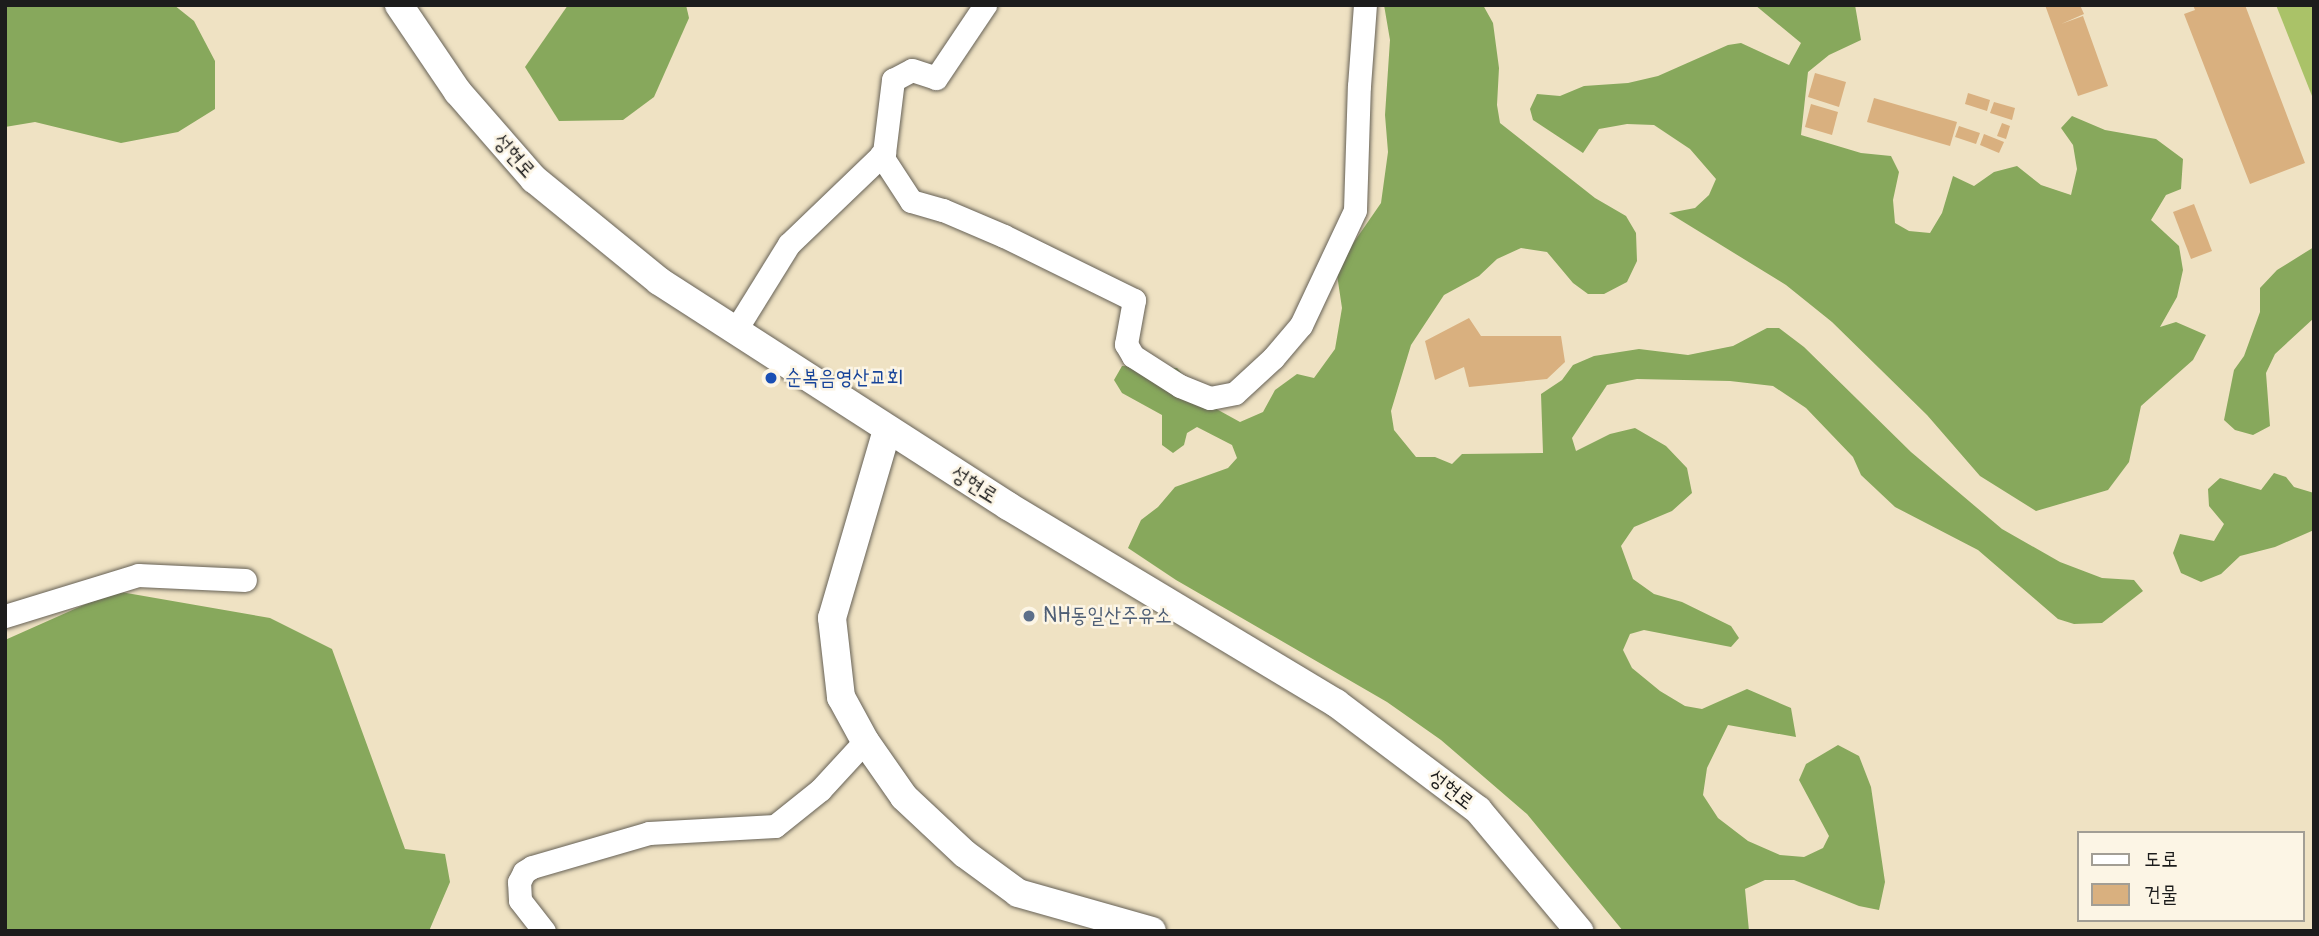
<!DOCTYPE html>
<html>
<head>
<meta charset="utf-8">
<style>
  body { margin:0 }
  #map { position:relative; width:2319px; height:936px; overflow:hidden; background:#efe2c3; font-family:Pangolin,"Poor Story",sans-serif }
  div>[style] { position:absolute }
  [style*='--x'] { left:calc(var(--x)*1px); top:calc(var(--y)*1px); width:calc(var(--w)*1px); rotate:calc(var(--a)*1deg) }
  .green>* { inset:0; background:#aac268 }
  .forest>* { inset:0; background:#87a85c }
  .building>* { inset:0; background:#d9b07f }
  .roads { filter:drop-shadow(0 0 2px #666156) drop-shadow(0 0 2px #666156) }
  .minor>* { height:23px; margin:-11.5px; padding:0 11.5px; transform-origin:11.5px; border-radius:11.5px; background:#fff }
  .major>* { height:28px; margin:-14px; padding:0 14px; transform-origin:14px; border-radius:14px; background:#fff }
  .dots>* { width:19px; height:19px; translate:-50% -50%; box-sizing:border-box; border:4px solid #fcf5e5; border-radius:50% }
  span { translate:-50% -50%; white-space:nowrap; text-align:center; line-height:1.15; -webkit-text-stroke:5px #fcf5e5; paint-order:stroke }
  .street-label { font-size:21px; color:#1c1c1c }
  .transit-label { font-size:21px; color:#164399 }
  .left { translate:0 -50%; text-align:left }
  .service-label { font-size:21px; color:#4e5e75 }
  .frame { position:absolute; inset:0; border:7px solid #1c1c1c; pointer-events:none }
  .legend { position:absolute; left:2077px; top:831px; width:228px; height:91px; box-sizing:border-box; background:#fcf5e5; border:2px solid #a29e95; margin:0; padding:9px 12px; list-style:none; font-size:21px; color:#1c1c1c }
  .legend li { display:flex; align-items:center; gap:14px; height:35px }
  .legend b { width:35px; border:2px solid #a29e95 }
</style>
</head>
<body>
<div id="map">
  <div class="green">
    <i style="clip-path:polygon(2276px 5px,2314px 5px,2314px 101px)"></i>
  </div>
  <div class="forest">
    <i style="clip-path:polygon(5px 5px,174px 5px,194px 21px,215px 61px,215px 109px,178px 132px,121px 143px,35px 122px,5px 127px)"></i>
    <i style="clip-path:polygon(568px 5px,686px 5px,689px 18px,654px 97px,623px 120px,559px 121px,525px 67px)"></i>
    <i style="clip-path:polygon(1384px 5px,1483px 5px,1493px 23px,1499px 68px,1497px 105px,1500px 123px,1595px 198px,1626px 216px,1636px 233px,1637px 261px,1627px 282px,1604px 294px,1588px 294px,1573px 283px,1547px 252px,1521px 248px,1497px 259px,1479px 276px,1444px 295px,1411px 345px,1391px 411px,1394px 430px,1416px 457px,1435px 457px,1452px 464px,1462px 454px,1543px 453px,1541px 394px,1562px 380px,1573px 365px,1594px 356px,1639px 349px,1688px 355px,1733px 346px,1767px 328px,1779px 328px,1804px 347px,1911px 452px,2002px 529px,2060px 562px,2102px 578px,2134px 580px,2143px 591px,2102px 623px,2074px 624px,2058px 619px,1978px 550px,1895px 507px,1861px 475px,1853px 457px,1806px 408px,1773px 386px,1730px 381px,1637px 379px,1607px 385px,1572px 438px,1576px 451px,1610px 434px,1635px 428px,1666px 446px,1687px 468px,1692px 493px,1672px 511px,1634px 527px,1621px 546px,1633px 579px,1654px 594px,1682px 602px,1731px 626px,1739px 638px,1731px 647px,1644px 630px,1630px 634px,1623px 650px,1632px 668px,1660px 691px,1685px 706px,1702px 709px,1747px 689px,1791px 708px,1796px 737px,1728px 725px,1707px 768px,1703px 795px,1718px 818px,1748px 841px,1780px 855px,1804px 857px,1823px 848px,1829px 836px,1799px 780px,1806px 764px,1838px 745px,1859px 756px,1871px 787px,1885px 882px,1879px 910px,1859px 906px,1794px 880px,1765px 880px,1745px 889px,1749px 931px,1623px 931px,1527px 814px,1441px 740px,1387px 702px,1176px 580px,1128px 548px,1141px 520px,1158px 507px,1175px 487px,1228px 468px,1237px 458px,1232px 445px,1197px 427px,1187px 433px,1184px 445px,1173px 453px,1162px 445px,1162px 415px,1122px 393px,1114px 380px,1122px 366px,1177px 368px,1211px 406px,1240px 422px,1263px 412px,1275px 390px,1297px 374px,1314px 378px,1335px 349px,1342px 308px,1336px 268px,1381px 203px,1388px 152px,1385px 115px,1390px 40px)"></i>
    <i style="clip-path:polygon(1755px 5px,1855px 5px,1861px 40px,1829px 55px,1808px 72px,1801px 135px,1861px 153px,1891px 156px,1899px 172px,1893px 200px,1895px 223px,1909px 231px,1930px 233px,1942px 213px,1953px 176px,1974px 186px,1994px 172px,2017px 166px,2041px 185px,2071px 195px,2077px 169px,2073px 145px,2061px 128px,2072px 116px,2105px 130px,2156px 139px,2183px 159px,2181px 189px,2166px 195px,2151px 220px,2179px 246px,2183px 270px,2177px 297px,2160px 327px,2176px 322px,2206px 335px,2193px 360px,2141px 406px,2129px 462px,2108px 490px,2036px 511px,1980px 476px,1927px 415px,1832px 322px,1786px 285px,1669px 213px,1695px 208px,1709px 195px,1716px 179px,1690px 149px,1654px 125px,1627px 124px,1599px 129px,1583px 153px,1533px 120px,1530px 109px,1537px 94px,1560px 96px,1584px 86px,1628px 83px,1658px 76px,1728px 45px,1741px 43px,1789px 65px,1801px 43px)"></i>
    <i style="clip-path:polygon(2314px 247px,2314px 318px,2275px 354px,2266px 373px,2270px 426px,2253px 435px,2235px 430px,2224px 420px,2234px 370px,2244px 356px,2260px 312px,2260px 288px,2277px 270px)"></i>
    <i style="clip-path:polygon(2274px 473px,2286px 477px,2294px 487px,2314px 493px,2314px 530px,2275px 547px,2240px 556px,2221px 574px,2201px 582px,2181px 573px,2173px 553px,2180px 534px,2214px 541px,2224px 524px,2209px 506px,2208px 489px,2220px 478px,2261px 490px)"></i>
    <i style="clip-path:polygon(115px 591px,270px 618px,332px 649px,405px 849px,445px 854px,450px 882px,429px 931px,5px 931px,5px 640px)"></i>
  </div>
  <div class="building">
    <i style="clip-path:polygon(2045px 5px,2080px 5px,2084px 14px,2061px 24px,2083px 16px,2108px 86px,2078px 96px)"></i>
    <i style="clip-path:polygon(2193px 5px,2245px 5px,2305px 163px,2250px 184px,2184px 14px,2195px 10px)"></i>
    <i style="clip-path:polygon(1815px 73px,1846px 82px,1839px 107px,1808px 97px)"></i>
    <i style="clip-path:polygon(1968px 93px,1990px 100px,1987px 111px,1965px 104px)"></i>
    <i style="clip-path:polygon(1874px 98px,1957px 122px,1950px 146px,1867px 122px)"></i>
    <i style="clip-path:polygon(1994px 102px,2015px 108px,2012px 120px,1990px 113px)"></i>
    <i style="clip-path:polygon(1811px 104px,1838px 112px,1832px 135px,1805px 127px)"></i>
    <i style="clip-path:polygon(2002px 123px,2010px 126px,2006px 139px,1997px 136px)"></i>
    <i style="clip-path:polygon(1959px 126px,1980px 133px,1976px 144px,1955px 137px)"></i>
    <i style="clip-path:polygon(1984px 134px,2004px 142px,1999px 153px,1980px 145px)"></i>
    <i style="clip-path:polygon(2194px 204px,2212px 251px,2191px 259px,2173px 212px)"></i>
    <i style="clip-path:polygon(1469px 318px,1481px 336px,1561px 336px,1565px 362px,1547px 379px,1469px 387px,1464px 367px,1435px 380px,1425px 341px)"></i>
  </div>
  <div class="roads">
    <div class="minor">
      <i style="--x:881;--y:155;--w:55;--a:56.9"></i>
      <i style="--x:911;--y:201;--w:33;--a:16"></i>
      <i style="--x:943;--y:210;--w:66;--a:23.1"></i>
      <i style="--x:1004;--y:236;--w:145;--a:26.2"></i>
      <i style="--x:1134;--y:300;--w:45;--a:100.3"></i>
      <i style="--x:1126;--y:344;--w:14;--a:60"></i>
      <i style="--x:1133;--y:356;--w:56;--a:32.6"></i>
      <i style="--x:1180;--y:386;--w:32;--a:22"></i>
      <i style="--x:1210;--y:398;--w:25;--a:-11"></i>
      <i style="--x:1235;--y:393;--w:52;--a:-42.6"></i>
      <i style="--x:1273;--y:358;--w:43;--a:-49.7"></i>
      <i style="--x:1301;--y:325;--w:127;--a:-64.8"></i>
      <i style="--x:1355;--y:210;--w:124;--a:-88.2"></i>
      <i style="--x:1359;--y:86;--w:81;--a:-85.8"></i>
      <i style="--x:735;--y:331;--w:102;--a:-58.2"></i>
      <i style="--x:789;--y:244;--w:132;--a:-43.8"></i>
      <i style="--x:884;--y:153;--w:74;--a:-83"></i>
      <i style="--x:893;--y:80;--w:21;--a:-28"></i>
      <i style="--x:912;--y:70;--w:25;--a:18"></i>
      <i style="--x:936;--y:78;--w:88;--a:-56.1"></i>
      <i style="--x:5;--y:616;--w:139;--a:-17.1"></i>
      <i style="--x:138;--y:575;--w:107;--a:2.7"></i>
      <i style="--x:544;--y:931;--w:39;--a:-128"></i>
      <i style="--x:520;--y:900;--w:18;--a:-93"></i>
      <i style="--x:519;--y:882;--w:11;--a:-63"></i>
      <i style="--x:524;--y:872;--w:9;--a:-32"></i>
      <i style="--x:532;--y:867;--w:122;--a:-16.2"></i>
      <i style="--x:649;--y:833;--w:126;--a:-3.2"></i>
      <i style="--x:775;--y:826;--w:58;--a:-38.7"></i>
      <i style="--x:820;--y:790;--w:67;--a:-47.4"></i>
    </div>
    <div class="major">
      <i style="--x:399;--y:5;--w:105;--a:55.9"></i>
      <i style="--x:458;--y:92;--w:116;--a:48.9"></i>
      <i style="--x:534;--y:179;--w:161;--a:39.2"></i>
      <i style="--x:659;--y:281;--w:415;--a:32.8"></i>
      <i style="--x:1008;--y:506;--w:383;--a:31"></i>
      <i style="--x:1336;--y:703;--w:178;--a:37"></i>
      <i style="--x:1478;--y:810;--w:158;--a:50.1"></i>
      <i style="--x:887;--y:430;--w:196;--a:106.3"></i>
      <i style="--x:832;--y:618;--w:80;--a:83.5"></i>
      <i style="--x:841;--y:697;--w:50;--a:61.4"></i>
      <i style="--x:865;--y:741;--w:68;--a:55.1"></i>
      <i style="--x:904;--y:797;--w:83;--a:43.1"></i>
      <i style="--x:965;--y:854;--w:66;--a:36.3"></i>
      <i style="--x:1018;--y:893;--w:139;--a:15.8"></i>
    </div>
  </div>
  <div class="dots">
    <i style="left:771px;top:378px;background:#1a4fb4"></i>
    <i style="left:1029px;top:616px;background:#5c6f8a"></i>
  </div>
  <div class="street-label">
    <span style="left:514px;top:156px;rotate:48deg">성현로</span>
    <span style="left:974px;top:485px;rotate:32deg">성현로</span>
    <span style="left:1451px;top:790px;rotate:38deg">성현로</span>
  </div>
  <div class="transit-label">
    <span class="left" style="left:785px;top:378px">순복음영산교회</span>
  </div>
  <div class="service-label">
    <span class="left" style="left:1043px;top:616px">NH동일산주유소</span>
  </div>
  <div class="frame"></div>
  <ul class="legend">
  <li><b style="height:9px;background:#fff"></b>도로</li>
  <li><b style="height:19px;background:#d9b07f"></b>건물</li>
  </ul>
</div>
</body>
</html>
